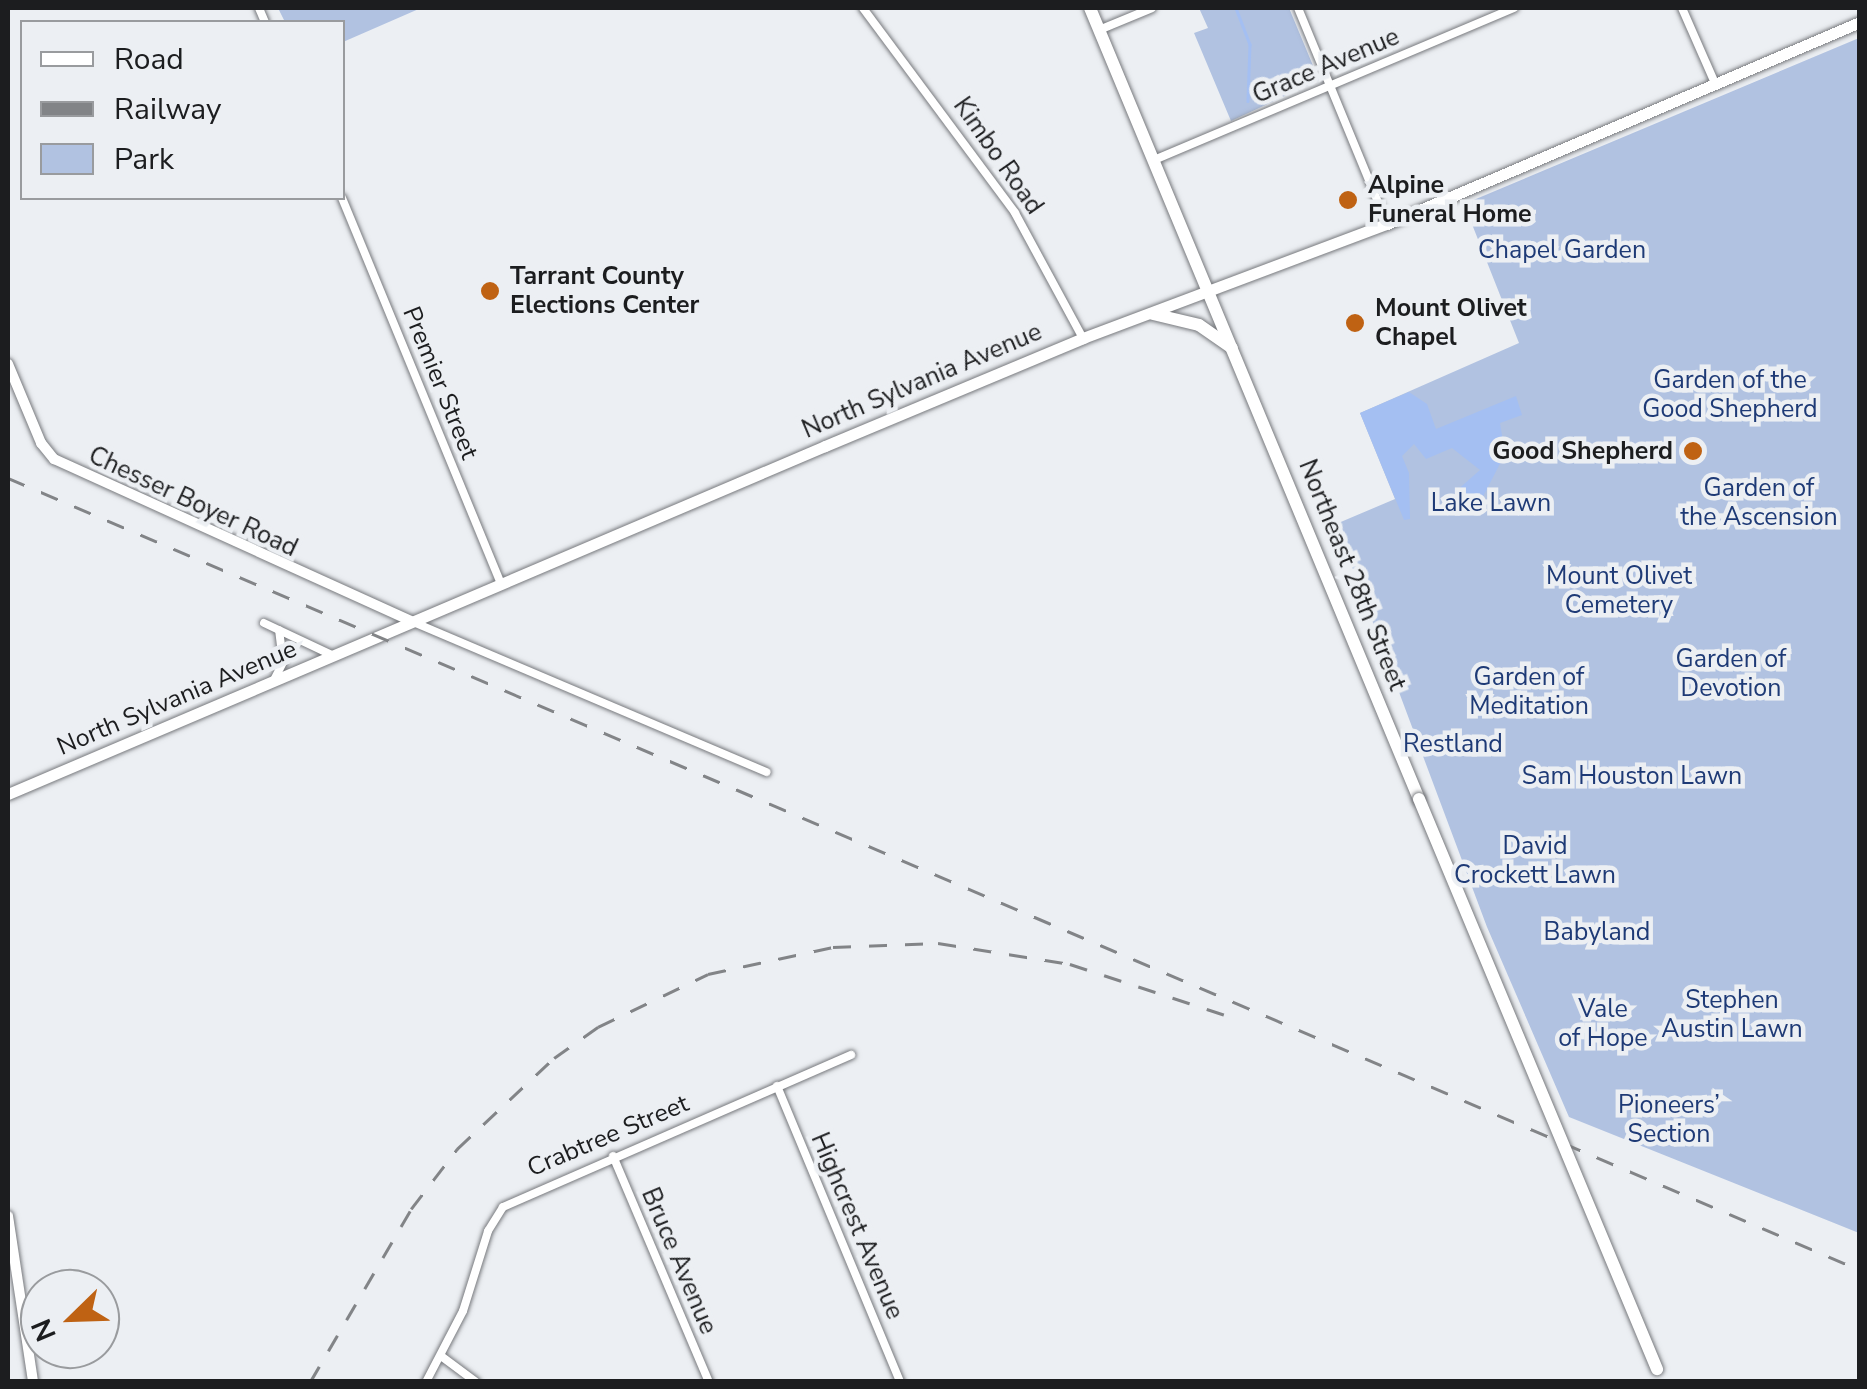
<!DOCTYPE html>
<html>
<head>
<meta charset="utf-8">
<style>
  body { margin:0 }
  #map { position:relative; width:1867px; height:1389px; overflow:hidden; background:#eceff3; font-family:"Nunito Sans",sans-serif }
  div>[style] { position:absolute }
  [style*='--x'] { left:calc(var(--x)*1px); top:calc(var(--y)*1px); width:calc(var(--w)*1px); rotate:calc(var(--a)*1deg) }
  .green>* { inset:0; background:#b1c2e1 }
  .water>* { inset:0; background:#a4bff2 }
  .stream>* { height:2.5px; margin:-1.25px; padding:0 1.25px; transform-origin:1.25px; border-radius:1.25px; background:#a4bff2 }
  .roads { filter:drop-shadow(0 0 2px #77797d) drop-shadow(0 0 2px #77797d) }
  .minor>* { height:8px; margin:-4px; padding:0 4px; transform-origin:4px; border-radius:4px; background:#fff }
  .tertiary>* { height:10px; margin:-5px; padding:0 5px; transform-origin:5px; border-radius:5px; background:#fff }
  .secondary>* { height:11px; margin:-5.5px; padding:0 5.5px; transform-origin:5.5px; border-radius:5.5px; background:#fff }
  .primary>* { height:12px; margin:-6px; padding:0 6px; transform-origin:6px; border-radius:6px; background:#fff }
  .rail>* { height:2.5px; margin-top:-1.25px; transform-origin:0; background:repeating-linear-gradient(90deg,#828487 0 18px,transparent 0 36px) }
  .bridges { filter:drop-shadow(0 0 2px #77797d) drop-shadow(0 0 2px #77797d) }
  .primary-bridge>* { height:12px; margin:-6px; padding:0 6px; transform-origin:6px; border-radius:6px; background:#fff }
  .dots>* { width:28px; height:28px; translate:-50% -50%; box-sizing:border-box; border:5px solid #eceff3; border-radius:50% }
  span { translate:-50% -50%; white-space:nowrap; text-align:center; line-height:1.15; -webkit-text-stroke:9px #eceff3; paint-order:stroke }
  .street-label { font-size:25px; color:#1c1d1f }
  .poi-label { font-size:25px; color:#1c1d1f; font-weight:700 }
  .left { translate:0 -50%; text-align:left }
  .right { translate:-100% -50%; text-align:right }
  .park-label { font-size:25px; color:#1e3a76 }
  .frame { position:absolute; inset:0; border:10px solid #1c1d1f; pointer-events:none }
  .legend { position:absolute; left:20px; top:20px; width:325px; height:180px; box-sizing:border-box; background:#eceff3; border:2px solid #999b9e; margin:0; padding:12px 18px; list-style:none; font-size:30px; color:#1c1d1f }
  .legend li { display:flex; align-items:center; gap:20px; height:50px }
  .legend b { width:50px; border:2px solid #999b9e }
  .north { position:absolute; left:20px; top:1269px; width:100px; height:100px; box-sizing:border-box; background:#eceff3; border:2px solid #999b9e; border-radius:50%; rotate:247deg; font-size:28px; font-weight:700; line-height:40px; text-align:center; color:#1c1d1f }
  .north::after { content:''; display:block; margin:auto; width:35px; height:45px; background:#bf6213; clip-path:polygon(50% 0,100% 100%,50% 72%,0 100%) }
</style>
</head>
<body>
<div id="map">
  <div class="green">
    <i style="clip-path:polygon(278px 8px,421px 8px,343px 42px,342px 22px,285px 22px)"></i>
    <i style="clip-path:polygon(1199px 8px,1289px 8px,1319px 80px,1231px 121px,1194px 33px,1208px 28px)"></i>
    <i style="clip-path:polygon(1859px 38px,1859px 1233px,1569px 1117px,1487px 927px,1336px 524px,1395px 499px,1360px 413px,1519px 343px,1464px 204px)"></i>
  </div>
  <div class="water">
    <i style="clip-path:polygon(1409px 392px,1427px 404px,1436px 429px,1516px 396px,1522px 415px,1500px 423px,1505px 454px,1474px 514px,1455px 492px,1480px 470px,1452px 448px,1426px 459px,1414px 444px,1402px 456px,1409px 473px,1410px 519px,1404px 520px,1360px 413px)"></i>
  </div>
  <div class="stream">
    <i style="--x:1236;--y:8;--w:39;--a:69"></i>
    <i style="--x:1250;--y:44;--w:57;--a:92"></i>
  </div>
  <div class="roads">
    <div class="minor">
      <i style="--x:259;--y:8;--w:15;--a:67"></i>
      <i style="--x:863;--y:8;--w:255;--a:53.4"></i>
      <i style="--x:1015;--y:213;--w:142;--a:61.5"></i>
      <i style="--x:1298;--y:8;--w:234;--a:67.6"></i>
      <i style="--x:1682;--y:8;--w:82;--a:66.3"></i>
      <i style="--x:1099;--y:30;--w:57;--a:-22.5"></i>
      <i style="--x:1154;--y:160;--w:391;--a:-22.9"></i>
      <i style="--x:342;--y:198;--w:417;--a:67.6"></i>
      <i style="--x:413;--y:622;--w:384;--a:23"></i>
      <i style="--x:264;--y:623;--w:77;--a:25.2"></i>
      <i style="--x:275;--y:678;--w:18;--a:-63"></i>
      <i style="--x:283;--y:662;--w:32;--a:-97"></i>
      <i style="--x:777;--y:1086;--w:321;--a:67.4"></i>
      <i style="--x:613;--y:1156;--w:246;--a:67"></i>
      <i style="--x:441;--y:1356;--w:44;--a:36.6"></i>
      <i style="--x:426;--y:1382;--w:80;--a:-62.5"></i>
      <i style="--x:463;--y:1311;--w:84;--a:-72.6"></i>
      <i style="--x:488;--y:1231;--w:28;--a:-58"></i>
      <i style="--x:503;--y:1207;--w:380;--a:-23.6"></i>
    </div>
    <div class="tertiary">
      <i style="--x:8;--y:364;--w:86;--a:67.3"></i>
      <i style="--x:41;--y:443;--w:21;--a:51"></i>
      <i style="--x:54;--y:459;--w:394;--a:24.4"></i>
      <i style="--x:8;--y:1216;--w:168;--a:81.4"></i>
    </div>
    <div class="secondary">
      <i style="--x:8;--y:794;--w:888;--a:-23.07"></i>
      <i style="--x:825;--y:446;--w:280;--a:-22.7"></i>
      <i style="--x:1083;--y:338;--w:325;--a:-20.6"></i>
      <i style="--x:1387;--y:224;--w:514;--a:-23.13"></i>
    </div>
    <div class="primary">
      <i style="--x:1090;--y:8;--w:857;--a:67.42"></i>
      <i style="--x:1153;--y:314;--w:47;--a:13.4"></i>
      <i style="--x:1199;--y:325;--w:40;--a:34.9"></i>
    </div>
  </div>
  <div class="rail">
    <i style="--x:8;--y:478;--w:2014;--a:23.15"></i>
    <i style="--x:310;--y:1382;--w:200;--a:-59.7"></i>
    <i style="--x:411;--y:1209;--w:76;--a:-52.5"></i>
    <i style="--x:457;--y:1149;--w:133;--a:-43.2"></i>
    <i style="--x:554;--y:1058;--w:54;--a:-35.2"></i>
    <i style="--x:598;--y:1027;--w:122;--a:-25.7"></i>
    <i style="--x:708;--y:974;--w:128;--a:-12.2"></i>
    <i style="--x:833;--y:947;--w:105;--a:-2.2"></i>
    <i style="--x:938;--y:943;--w:134;--a:9"></i>
    <i style="--x:1070;--y:964;--w:173;--a:18.2"></i>
  </div>
  <div class="bridges">
    <div class="primary-bridge">
      <i style="--x:1419;--y:799;--w:618;--a:67.34"></i>
    </div>
  </div>
  <div class="dots">
    <i style="left:1348px;top:200px;background:#bf6213"></i>
    <i style="left:490px;top:291px;background:#bf6213"></i>
    <i style="left:1355px;top:323px;background:#bf6213"></i>
    <i style="left:1693px;top:451px;background:#bf6213"></i>
  </div>
  <div class="street-label">
    <span style="left:1326px;top:66px;rotate:-23deg">Grace Avenue</span>
    <span style="left:998px;top:156px;rotate:55deg">Kimbo Road</span>
    <span style="left:922px;top:381px;rotate:-23deg">North Sylvania Avenue</span>
    <span style="left:440px;top:383px;rotate:68deg">Premier Street</span>
    <span style="left:193px;top:502px;rotate:25deg">Chesser Boyer Road</span>
    <span style="left:1352px;top:575px;rotate:68deg">Northeast 28th Street</span>
    <span style="left:177px;top:698px;rotate:-23deg">North Sylvania Avenue</span>
    <span style="left:608px;top:1136px;rotate:-23deg">Crabtree Street</span>
    <span style="left:857px;top:1226px;rotate:67deg">Highcrest Avenue</span>
    <span style="left:679px;top:1261px;rotate:67deg">Bruce Avenue</span>
  </div>
  <div class="poi-label">
    <span class="left" style="left:1368px;top:200px">Alpine<br>Funeral Home</span>
    <span class="left" style="left:510px;top:291px">Tarrant County<br>Elections Center</span>
    <span class="left" style="left:1375px;top:323px">Mount Olivet<br>Chapel</span>
    <span class="right" style="left:1673px;top:451px">Good Shepherd</span>
  </div>
  <div class="park-label">
    <span style="left:1562px;top:250px">Chapel Garden</span>
    <span style="left:1730px;top:395px">Garden of the<br>Good Shepherd</span>
    <span style="left:1759px;top:503px">Garden of<br>the Ascension</span>
    <span style="left:1491px;top:503px">Lake Lawn</span>
    <span style="left:1619px;top:591px">Mount Olivet<br>Cemetery</span>
    <span style="left:1731px;top:674px">Garden of<br>Devotion</span>
    <span style="left:1529px;top:692px">Garden of<br>Meditation</span>
    <span style="left:1453px;top:744px">Restland</span>
    <span style="left:1632px;top:776px">Sam Houston Lawn</span>
    <span style="left:1535px;top:861px">David<br>Crockett Lawn</span>
    <span style="left:1597px;top:932px">Babyland</span>
    <span style="left:1732px;top:1015px">Stephen<br>Austin Lawn</span>
    <span style="left:1603px;top:1024px">Vale<br>of Hope</span>
    <span style="left:1669px;top:1120px">Pioneers’<br>Section</span>
  </div>
  <div class="frame"></div>
  <ul class="legend">
  <li><b style="height:12px;background:#fff"></b>Road</li>
  <li><b style="height:12px;background:#828487"></b>Railway</li>
  <li><b style="height:28px;background:#b1c2e1"></b>Park</li>
  </ul>
  <div class="north">N</div>
</div>
</body>
</html>
